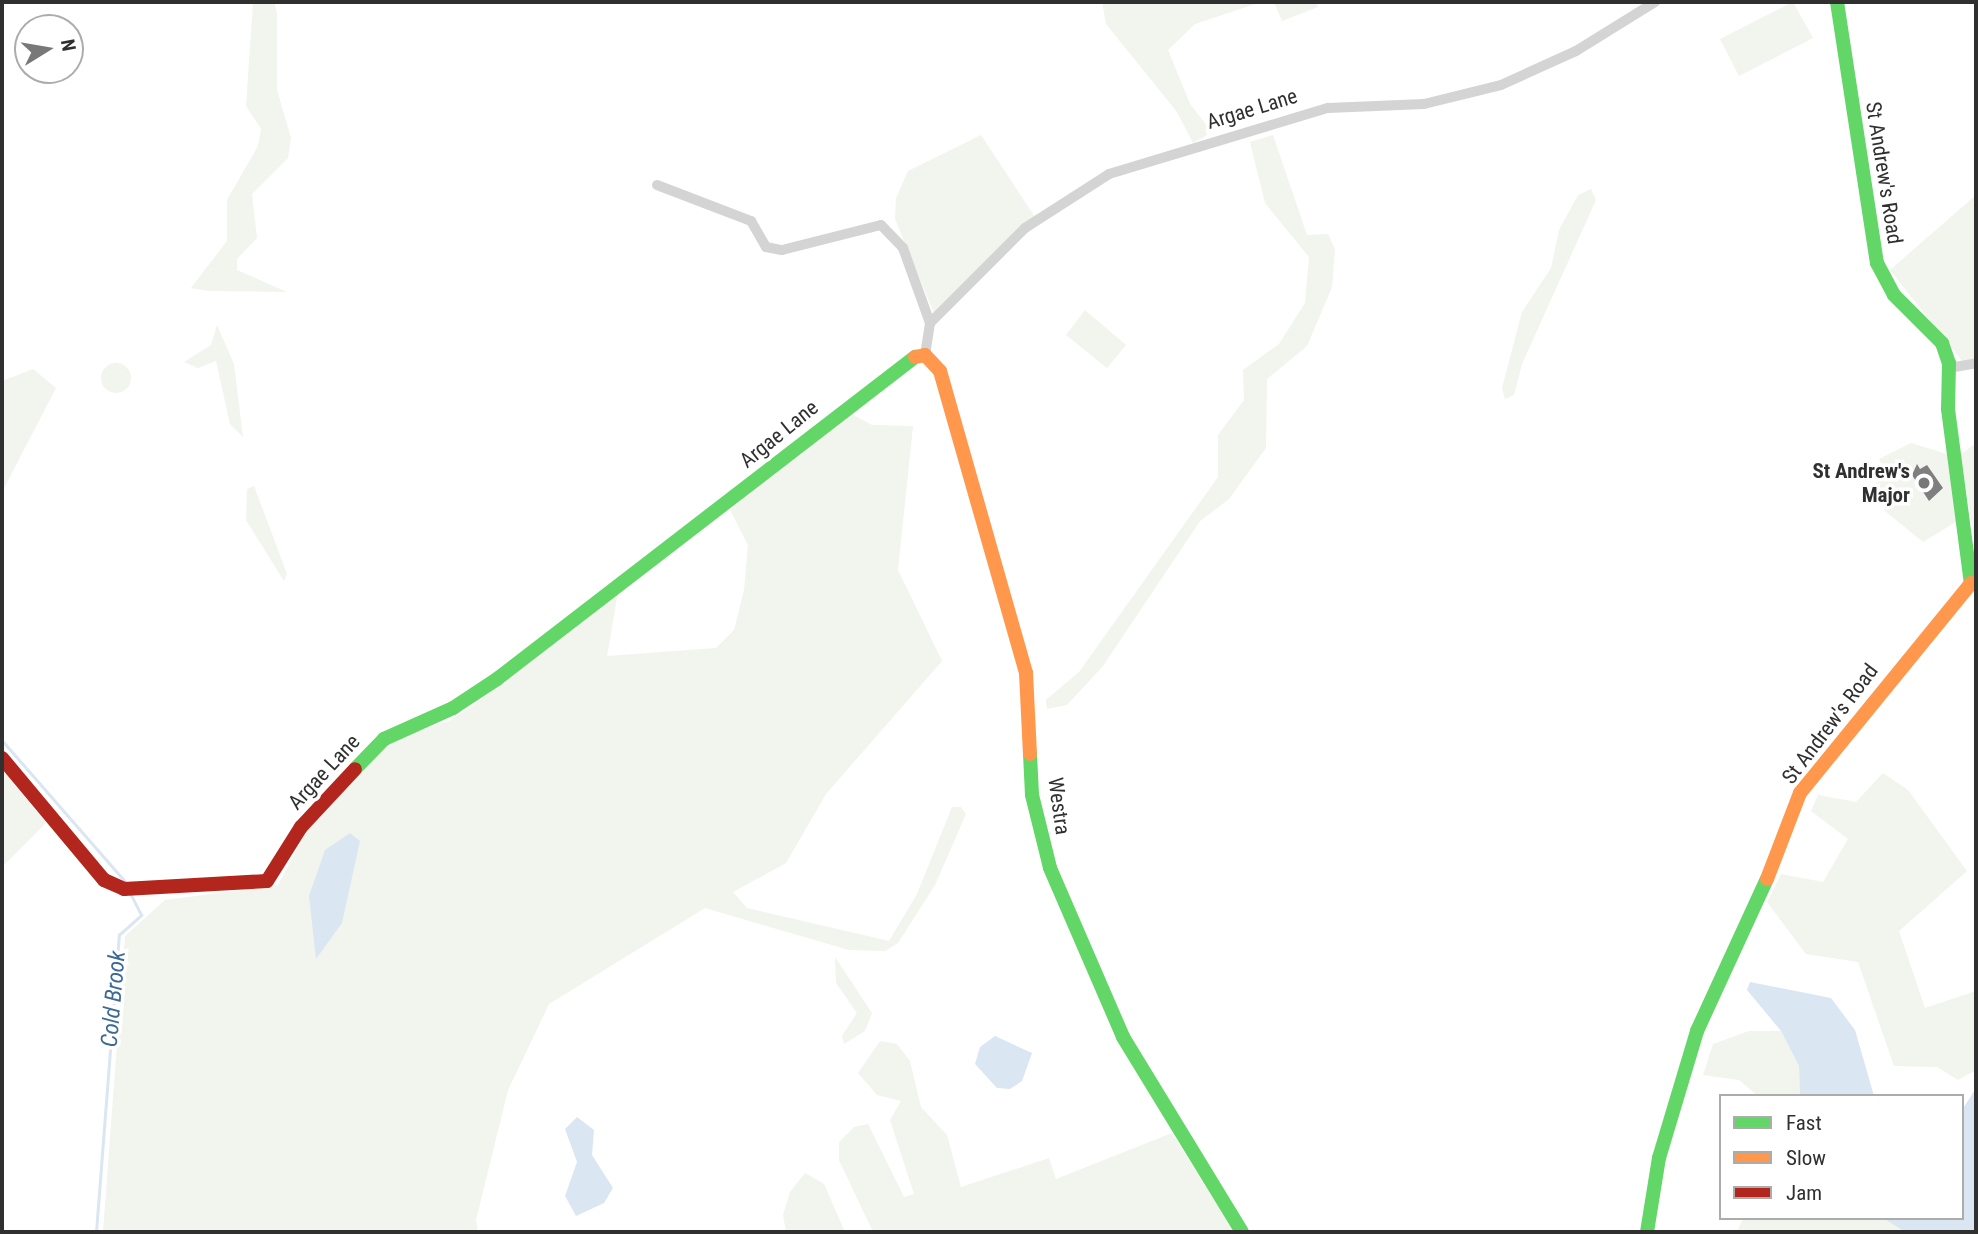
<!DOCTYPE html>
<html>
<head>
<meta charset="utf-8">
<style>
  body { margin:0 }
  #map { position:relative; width:1978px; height:1234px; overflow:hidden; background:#fff; font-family:"Roboto Condensed",sans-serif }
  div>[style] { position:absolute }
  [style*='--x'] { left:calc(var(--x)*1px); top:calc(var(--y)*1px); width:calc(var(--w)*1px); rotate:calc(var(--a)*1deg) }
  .green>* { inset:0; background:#f1f5ed }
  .round { border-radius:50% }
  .water>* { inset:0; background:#dae6f2 }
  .stream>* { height:2.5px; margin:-1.25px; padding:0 1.25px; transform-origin:1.25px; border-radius:1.25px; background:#dae6f2 }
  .building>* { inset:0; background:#7f7f7f }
  .street>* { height:10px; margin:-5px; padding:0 5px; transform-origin:5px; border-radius:5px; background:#d4d4d4 }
  .fast>* { height:14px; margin:-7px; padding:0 7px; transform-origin:7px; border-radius:7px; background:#63d668 }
  .slow>* { height:14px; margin:-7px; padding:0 7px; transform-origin:7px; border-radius:7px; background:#ff974d }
  .jam>* { height:14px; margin:-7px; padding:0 7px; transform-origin:7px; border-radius:7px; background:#b3261e }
  .dots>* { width:19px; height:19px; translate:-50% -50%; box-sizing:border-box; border:4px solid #fff; border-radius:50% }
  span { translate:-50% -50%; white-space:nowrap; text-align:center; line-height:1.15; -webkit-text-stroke:7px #fff; paint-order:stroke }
  .street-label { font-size:21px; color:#303030 }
  .poi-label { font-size:21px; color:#303030; font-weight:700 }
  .right { translate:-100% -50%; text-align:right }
  .water-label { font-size:23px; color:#3b6a95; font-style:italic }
  .frame { position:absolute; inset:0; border:4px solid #303030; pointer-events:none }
  .legend { position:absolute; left:1719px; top:1094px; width:245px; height:126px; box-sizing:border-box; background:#fff; border:2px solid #acacac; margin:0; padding:9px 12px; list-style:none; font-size:21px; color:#303030 }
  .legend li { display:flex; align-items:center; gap:14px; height:35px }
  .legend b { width:35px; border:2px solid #acacac }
  .north { position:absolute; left:14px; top:14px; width:70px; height:70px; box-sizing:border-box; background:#fff; border:2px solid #acacac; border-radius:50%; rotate:79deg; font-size:19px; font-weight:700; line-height:28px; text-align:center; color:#303030 }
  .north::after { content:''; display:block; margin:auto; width:24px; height:32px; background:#787878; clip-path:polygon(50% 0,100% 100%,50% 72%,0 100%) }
</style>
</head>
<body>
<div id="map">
  <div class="green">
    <i style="clip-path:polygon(253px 2px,274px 2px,277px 13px,277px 90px,291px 138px,288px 158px,252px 194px,257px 238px,237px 259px,237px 270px,287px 292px,209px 291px,191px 288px,227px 241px,227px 200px,258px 146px,261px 129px,246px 106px)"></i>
    <i style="clip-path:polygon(1102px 2px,1261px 2px,1195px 24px,1168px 50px,1190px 104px,1211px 131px,1204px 137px,1193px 143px,1177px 112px,1106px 24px)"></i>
    <i style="clip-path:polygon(1274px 2px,1316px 2px,1318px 7px,1282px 21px)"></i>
    <i style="clip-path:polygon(1793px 2px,1813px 38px,1739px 76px,1720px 39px)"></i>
    <i style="clip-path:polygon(981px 135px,1035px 217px,934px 313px,895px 219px,896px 198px,908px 171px)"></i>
    <i style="clip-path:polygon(1273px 135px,1307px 235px,1328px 234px,1335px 249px,1332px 287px,1307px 346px,1267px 379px,1266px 448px,1229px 499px,1200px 521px,1103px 666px,1067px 705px,1047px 709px,1046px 700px,1079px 672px,1218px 477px,1218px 435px,1244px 400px,1243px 370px,1279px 344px,1305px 303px,1309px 257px,1265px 203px,1250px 142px)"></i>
    <i style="clip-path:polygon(1591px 189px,1596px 200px,1522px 364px,1514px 395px,1505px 399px,1502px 388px,1522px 312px,1551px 268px,1559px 230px,1578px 195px)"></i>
    <i style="clip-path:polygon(1976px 195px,1976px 359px,1962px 361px,1890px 270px)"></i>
    <i style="clip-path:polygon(1085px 310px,1126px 345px,1107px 368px,1066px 335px)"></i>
    <i style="clip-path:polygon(217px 325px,234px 364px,243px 437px,230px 424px,216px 361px,198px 368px,184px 362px,211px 345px)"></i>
    <i class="round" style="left:101px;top:363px;width:30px;height:30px"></i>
    <i style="clip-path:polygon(33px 369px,56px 388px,2px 492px,2px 381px)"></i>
    <i style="clip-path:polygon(846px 411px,872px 425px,913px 426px,898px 570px,942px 661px,826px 794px,786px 863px,733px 892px,747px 908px,889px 941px,917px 894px,952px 807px,961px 807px,966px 814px,935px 885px,898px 943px,885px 951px,849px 950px,705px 908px,549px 1004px,508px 1090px,476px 1220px,478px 1232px,103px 1232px,125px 936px,165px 900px,278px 885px,307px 830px,387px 741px,449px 721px,474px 705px,618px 592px,607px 656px,716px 648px,734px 630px,744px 590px,748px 545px,730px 510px)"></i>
    <i style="clip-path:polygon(1911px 443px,1947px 454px,1959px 520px,1923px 542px,1885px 511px,1876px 483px,1887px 475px,1879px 459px)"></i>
    <i style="clip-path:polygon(1976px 443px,1976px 549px,1960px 455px)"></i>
    <i style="clip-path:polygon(254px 486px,287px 574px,284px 581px,246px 520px,247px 489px)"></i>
    <i style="clip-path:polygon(2px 769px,46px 823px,2px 867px)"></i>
    <i style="clip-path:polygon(1883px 773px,1908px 790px,1967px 871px,1899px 931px,1925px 1008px,1976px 991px,1976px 1070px,1958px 1080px,1937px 1067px,1894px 1066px,1858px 962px,1806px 954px,1767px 902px,1781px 874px,1823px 882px,1848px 839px,1811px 811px,1818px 795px,1856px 802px)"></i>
    <i style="clip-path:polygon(835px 957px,872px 1013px,865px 1031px,844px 1044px,842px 1036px,857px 1013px,836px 983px)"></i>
    <i style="clip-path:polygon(1749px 1031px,1781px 1031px,1799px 1066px,1800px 1096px,1758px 1096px,1739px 1080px,1703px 1075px,1713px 1044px)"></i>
    <i style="clip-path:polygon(880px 1041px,897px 1044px,910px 1061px,921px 1107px,947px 1135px,961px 1187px,1049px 1158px,1056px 1179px,1172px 1133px,1234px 1232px,873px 1232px,839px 1160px,839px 1142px,854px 1127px,868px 1124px,904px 1197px,914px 1194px,890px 1120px,901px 1101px,877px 1095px,858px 1073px)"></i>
    <i style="clip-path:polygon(805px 1173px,824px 1184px,845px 1232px,786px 1232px,783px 1215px,790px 1192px)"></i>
    <i style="clip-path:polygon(1743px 1218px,1883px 1218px,1905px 1232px,1737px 1232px)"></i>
  </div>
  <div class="water">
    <i style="clip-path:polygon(350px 833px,360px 841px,342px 923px,316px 959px,309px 896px,325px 850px)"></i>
    <i style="clip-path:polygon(1750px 982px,1831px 998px,1855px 1030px,1874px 1096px,1800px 1096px,1799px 1066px,1781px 1031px,1747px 990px)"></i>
    <i style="clip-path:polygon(995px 1036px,1032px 1053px,1022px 1081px,1010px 1089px,997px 1088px,975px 1064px,980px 1047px)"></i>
    <i style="clip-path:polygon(1976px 1088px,1976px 1232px,1905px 1232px,1883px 1218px,1962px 1218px,1962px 1110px)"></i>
    <i style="clip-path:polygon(577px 1117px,594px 1130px,592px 1155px,613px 1188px,604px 1203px,576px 1216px,565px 1196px,577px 1162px,565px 1129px)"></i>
  </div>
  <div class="stream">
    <i style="--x:2;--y:740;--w:189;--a:48.9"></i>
    <i style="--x:96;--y:1232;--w:298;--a:-85.6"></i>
    <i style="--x:119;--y:935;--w:30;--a:-42"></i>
    <i style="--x:141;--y:915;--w:22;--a:-117"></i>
  </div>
  <div class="building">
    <i style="clip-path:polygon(1917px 464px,1920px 469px,1927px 465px,1943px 488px,1929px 501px,1912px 475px)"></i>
  </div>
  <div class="street">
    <i style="--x:657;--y:185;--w:101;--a:21"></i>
    <i style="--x:751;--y:221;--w:30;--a:60"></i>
    <i style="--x:766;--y:247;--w:16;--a:11"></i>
    <i style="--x:782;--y:250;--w:102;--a:-14.2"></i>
    <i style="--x:881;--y:225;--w:32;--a:46"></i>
    <i style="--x:903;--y:248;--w:80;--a:70.2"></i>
    <i style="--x:925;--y:355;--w:32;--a:-81"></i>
    <i style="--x:930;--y:323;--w:134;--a:-45"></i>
    <i style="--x:1025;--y:228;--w:100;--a:-32.7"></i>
    <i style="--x:1109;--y:174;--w:229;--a:-16.8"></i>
    <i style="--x:1328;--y:108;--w:96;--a:-2.4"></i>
    <i style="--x:1424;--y:104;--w:79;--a:-13.9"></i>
    <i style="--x:1501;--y:85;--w:82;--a:-24.4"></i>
    <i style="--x:1576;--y:51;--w:93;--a:-31.8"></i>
    <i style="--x:1949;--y:368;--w:27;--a:-10"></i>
  </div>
  <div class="fast">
    <i style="--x:1837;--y:2;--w:264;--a:81.3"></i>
    <i style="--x:1877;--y:263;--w:36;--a:62"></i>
    <i style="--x:1894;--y:295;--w:68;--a:45"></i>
    <i style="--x:1942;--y:343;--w:21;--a:71"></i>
    <i style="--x:1949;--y:363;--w:46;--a:91.2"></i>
    <i style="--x:1948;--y:409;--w:176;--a:82.5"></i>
    <i style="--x:1030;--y:754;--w:41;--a:87.2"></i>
    <i style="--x:1032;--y:795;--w:75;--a:76.1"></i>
    <i style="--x:1050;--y:868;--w:184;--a:66.6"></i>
    <i style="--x:1123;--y:1037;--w:228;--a:58.6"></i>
    <i style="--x:355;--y:769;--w:42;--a:-46"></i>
    <i style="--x:384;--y:739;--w:76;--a:-24.2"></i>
    <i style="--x:453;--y:708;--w:53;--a:-33.4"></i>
    <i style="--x:497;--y:679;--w:528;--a:-37.61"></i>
    <i style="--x:1647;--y:1232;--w:75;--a:-80.8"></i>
    <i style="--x:1659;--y:1158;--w:133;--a:-73.3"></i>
    <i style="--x:1697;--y:1031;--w:167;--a:-65.3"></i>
  </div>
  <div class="slow">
    <i style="--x:915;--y:357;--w:10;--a:-11"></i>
    <i style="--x:925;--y:355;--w:22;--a:47"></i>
    <i style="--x:940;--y:371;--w:314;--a:74.1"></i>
    <i style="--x:1026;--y:673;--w:81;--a:87.2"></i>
    <i style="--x:1767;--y:879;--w:92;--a:-69"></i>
    <i style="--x:1800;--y:793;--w:271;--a:-50.8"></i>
  </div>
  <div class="jam">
    <i style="--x:2;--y:758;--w:159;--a:50.1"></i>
    <i style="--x:104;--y:880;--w:22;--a:24"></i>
    <i style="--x:124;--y:889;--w:143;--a:-3.2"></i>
    <i style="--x:267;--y:881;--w:64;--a:-57.8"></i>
    <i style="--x:301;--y:827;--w:79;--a:-47"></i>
  </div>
  <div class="dots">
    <i style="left:1924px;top:483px;background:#787878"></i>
  </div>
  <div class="street-label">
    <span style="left:1252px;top:109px;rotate:-17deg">Argae Lane</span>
    <span style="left:1884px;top:173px;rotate:81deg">St Andrew's Road</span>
    <span style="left:779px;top:434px;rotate:-39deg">Argae Lane</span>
    <span style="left:1830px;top:724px;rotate:-53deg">St Andrew's Road</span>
    <span style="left:324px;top:772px;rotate:-47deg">Argae Lane</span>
    <span style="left:1059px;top:806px;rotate:82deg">Westra</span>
  </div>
  <div class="poi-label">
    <span class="right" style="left:1910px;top:483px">St Andrew's<br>Major</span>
  </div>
  <div class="water-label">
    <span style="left:114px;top:999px;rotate:-85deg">Cold Brook</span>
  </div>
  <div class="frame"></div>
  <ul class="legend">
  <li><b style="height:9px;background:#63d668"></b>Fast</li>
  <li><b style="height:9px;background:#ff974d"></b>Slow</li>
  <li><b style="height:9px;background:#b3261e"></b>Jam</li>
  </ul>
  <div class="north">N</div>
</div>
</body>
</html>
